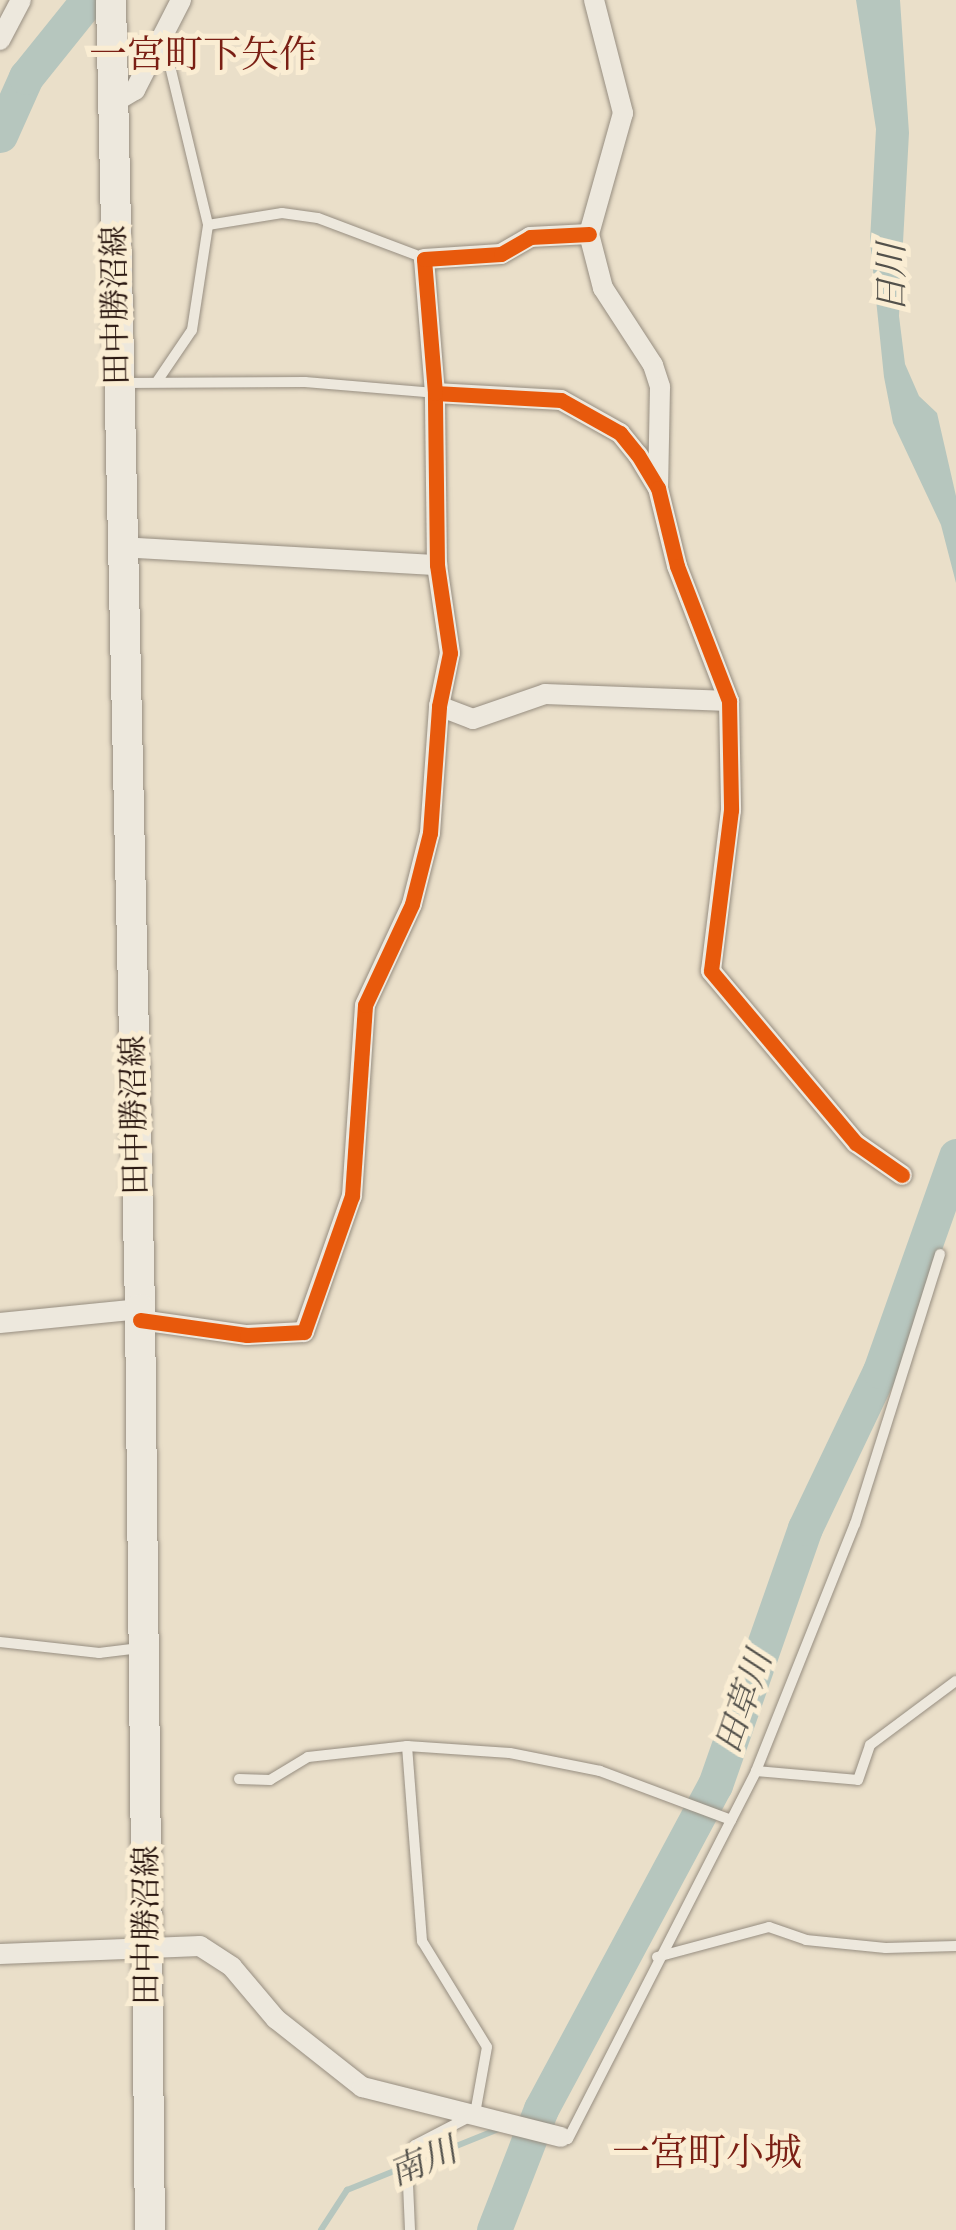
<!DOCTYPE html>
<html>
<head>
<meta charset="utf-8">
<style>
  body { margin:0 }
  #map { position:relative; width:956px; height:2230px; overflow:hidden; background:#eadfc9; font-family:"IM FELL Double Pica","Noto Serif JP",serif }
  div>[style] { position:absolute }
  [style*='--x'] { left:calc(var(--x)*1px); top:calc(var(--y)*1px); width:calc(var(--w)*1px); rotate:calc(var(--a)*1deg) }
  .water>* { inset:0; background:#b6c6be }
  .stream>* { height:6px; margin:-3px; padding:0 3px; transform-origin:3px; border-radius:3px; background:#b6c6be }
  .river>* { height:35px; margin:-17.5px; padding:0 17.5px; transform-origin:17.5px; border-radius:17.5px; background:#b6c6be }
  .roads { filter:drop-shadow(0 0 2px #978e81) drop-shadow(0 0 2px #978e81) }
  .service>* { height:10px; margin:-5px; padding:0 5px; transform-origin:5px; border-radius:5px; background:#ede8dd }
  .minor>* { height:20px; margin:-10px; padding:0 10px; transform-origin:10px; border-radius:10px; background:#ede8dd }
  .secondary>* { height:30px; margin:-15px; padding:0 15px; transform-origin:15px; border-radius:15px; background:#ede8dd }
  .cycleway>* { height:15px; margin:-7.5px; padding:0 7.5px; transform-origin:7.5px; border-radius:7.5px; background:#e8590c }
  span { translate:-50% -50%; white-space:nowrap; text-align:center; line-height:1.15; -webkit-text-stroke:10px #faedd3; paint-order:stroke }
  .street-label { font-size:32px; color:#2a1710 }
  .water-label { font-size:35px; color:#53514b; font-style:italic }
  .quarter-label { font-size:38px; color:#7a1f14 }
</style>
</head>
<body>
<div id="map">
  <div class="water">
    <i style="clip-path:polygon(856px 0,900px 0,909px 133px,899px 316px,905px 364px,919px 396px,937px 413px,956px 496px,956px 583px,941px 525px,893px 423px,884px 377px,870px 241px,876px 129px)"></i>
  </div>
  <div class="stream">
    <i style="--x:517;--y:2121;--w:27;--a:-27"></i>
    <i style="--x:321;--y:2230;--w:48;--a:-57"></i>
    <i style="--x:347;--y:2190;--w:166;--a:-21.9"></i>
  </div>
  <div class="river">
    <i style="--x:0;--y:135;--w:64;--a:-65.9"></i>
    <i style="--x:26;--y:77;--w:99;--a:-51.2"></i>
    <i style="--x:494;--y:2230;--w:130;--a:-68.8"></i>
    <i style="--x:541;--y:2109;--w:368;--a:-61.8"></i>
    <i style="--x:715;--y:1785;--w:272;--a:-70.7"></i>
    <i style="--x:805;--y:1528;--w:174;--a:-64.5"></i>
    <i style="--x:880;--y:1371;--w:228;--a:-70.5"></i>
  </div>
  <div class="roads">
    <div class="service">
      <i style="--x:163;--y:37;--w:193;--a:76.5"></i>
      <i style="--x:208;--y:225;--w:75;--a:-9.2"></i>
      <i style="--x:282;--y:213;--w:36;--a:8"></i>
      <i style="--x:318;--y:218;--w:113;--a:20.7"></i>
      <i style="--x:158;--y:380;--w:60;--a:-55.8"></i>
      <i style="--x:192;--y:330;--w:106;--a:-81.3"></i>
      <i style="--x:123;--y:383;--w:182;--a:-0.3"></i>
      <i style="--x:305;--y:382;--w:130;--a:4.8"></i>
      <i style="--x:0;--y:1642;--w:100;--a:6.3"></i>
      <i style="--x:99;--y:1653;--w:39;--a:-7"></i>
      <i style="--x:407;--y:1746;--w:196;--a:85.6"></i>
      <i style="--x:422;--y:1941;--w:124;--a:58.5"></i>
      <i style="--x:487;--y:2047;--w:68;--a:100.2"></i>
      <i style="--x:475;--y:2114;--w:68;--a:152.7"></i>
      <i style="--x:415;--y:2145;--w:40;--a:100"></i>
      <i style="--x:408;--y:2184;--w:46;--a:87.5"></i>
      <i style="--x:756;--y:1771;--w:102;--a:5"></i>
      <i style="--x:858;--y:1780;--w:37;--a:-71"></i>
      <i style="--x:870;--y:1745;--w:107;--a:-36.7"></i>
      <i style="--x:239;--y:1779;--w:31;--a:2"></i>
      <i style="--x:270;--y:1780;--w:44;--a:-31.2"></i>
      <i style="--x:308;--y:1757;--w:100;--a:-6.3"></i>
      <i style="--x:407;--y:1746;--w:103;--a:3.9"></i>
      <i style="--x:510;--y:1753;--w:92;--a:11.3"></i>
      <i style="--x:600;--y:1771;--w:140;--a:20.5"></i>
      <i style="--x:657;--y:1957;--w:116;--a:-15"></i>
      <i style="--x:769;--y:1927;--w:39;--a:19"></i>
      <i style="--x:806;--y:1940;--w:80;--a:5.7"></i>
      <i style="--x:886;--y:1948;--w:70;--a:-1.6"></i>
      <i style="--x:562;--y:2137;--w:6;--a:18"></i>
      <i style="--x:568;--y:2139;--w:413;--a:-62.9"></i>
      <i style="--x:756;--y:1771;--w:266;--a:-68.2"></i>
      <i style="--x:855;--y:1524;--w:283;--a:-72.5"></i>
    </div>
    <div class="minor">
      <i style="--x:594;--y:0;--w:117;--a:75.6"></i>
      <i style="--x:623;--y:113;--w:126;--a:105.7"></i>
      <i style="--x:589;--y:234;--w:56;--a:75.5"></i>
      <i style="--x:603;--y:288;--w:92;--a:57"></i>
      <i style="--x:653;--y:365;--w:23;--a:72"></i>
      <i style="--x:660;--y:387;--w:100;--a:91.1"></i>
      <i style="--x:0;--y:40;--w:45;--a:-62.3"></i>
      <i style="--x:113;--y:103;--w:26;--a:-31"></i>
      <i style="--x:135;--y:90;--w:101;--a:-62.9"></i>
      <i style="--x:435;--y:393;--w:126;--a:3.2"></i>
      <i style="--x:561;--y:400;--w:68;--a:29.2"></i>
      <i style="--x:620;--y:433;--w:28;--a:51"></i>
      <i style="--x:638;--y:455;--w:39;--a:59"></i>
      <i style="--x:658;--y:488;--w:80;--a:76.3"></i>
      <i style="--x:677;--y:566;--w:145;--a:68.9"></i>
      <i style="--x:729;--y:701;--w:109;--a:88.9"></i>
      <i style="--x:731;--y:810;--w:162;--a:97.1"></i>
      <i style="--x:711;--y:971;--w:225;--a:49.9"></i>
      <i style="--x:856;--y:1143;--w:56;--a:34.8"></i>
      <i style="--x:121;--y:547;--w:317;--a:3.3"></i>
      <i style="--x:439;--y:706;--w:36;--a:21"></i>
      <i style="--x:473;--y:719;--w:76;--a:-19.1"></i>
      <i style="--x:545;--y:694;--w:184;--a:2.2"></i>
      <i style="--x:140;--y:1320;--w:108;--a:8"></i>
      <i style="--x:247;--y:1335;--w:57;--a:-3"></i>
      <i style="--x:304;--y:1332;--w:144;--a:-70.6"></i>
      <i style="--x:352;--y:1196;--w:191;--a:-86.1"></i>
      <i style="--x:365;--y:1005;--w:111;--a:-65"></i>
      <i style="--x:412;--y:904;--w:73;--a:-75.8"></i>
      <i style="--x:430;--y:833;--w:127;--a:-85.9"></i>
      <i style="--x:439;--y:706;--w:54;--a:-78.3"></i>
      <i style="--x:450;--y:653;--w:89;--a:-98.4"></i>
      <i style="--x:437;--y:565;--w:172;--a:-90.7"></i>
      <i style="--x:435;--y:393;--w:134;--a:-94.7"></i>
      <i style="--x:424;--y:259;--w:77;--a:-3.7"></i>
      <i style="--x:501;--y:254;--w:34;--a:-30"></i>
      <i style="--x:530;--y:237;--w:59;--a:-2.9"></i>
      <i style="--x:0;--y:1323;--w:141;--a:-5.7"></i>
      <i style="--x:0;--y:1954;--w:200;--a:-2.3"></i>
      <i style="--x:200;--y:1946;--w:38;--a:33"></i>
      <i style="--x:232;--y:1967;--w:68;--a:49.8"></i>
      <i style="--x:276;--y:2019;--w:110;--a:38.3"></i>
      <i style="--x:362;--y:2087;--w:205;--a:14.1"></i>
    </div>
    <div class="secondary">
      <i style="--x:111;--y:0;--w:1309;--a:88.73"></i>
      <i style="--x:140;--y:1309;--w:921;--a:89.38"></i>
    </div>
  </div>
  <div class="cycleway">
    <i style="--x:435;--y:393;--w:126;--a:3.2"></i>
    <i style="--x:561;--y:400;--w:68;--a:29.2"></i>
    <i style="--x:620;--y:433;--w:28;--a:51"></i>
    <i style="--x:638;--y:455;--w:39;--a:59"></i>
    <i style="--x:658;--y:488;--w:80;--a:76.3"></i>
    <i style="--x:677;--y:566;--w:145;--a:68.9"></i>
    <i style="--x:729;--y:701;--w:109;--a:88.9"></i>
    <i style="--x:731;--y:810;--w:162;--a:97.1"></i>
    <i style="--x:711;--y:971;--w:225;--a:49.9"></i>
    <i style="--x:856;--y:1143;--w:56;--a:34.8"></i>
    <i style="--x:140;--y:1320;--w:108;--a:8"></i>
    <i style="--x:247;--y:1335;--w:57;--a:-3"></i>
    <i style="--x:304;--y:1332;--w:144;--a:-70.6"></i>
    <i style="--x:352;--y:1196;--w:191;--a:-86.1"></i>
    <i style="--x:365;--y:1005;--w:111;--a:-65"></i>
    <i style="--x:412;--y:904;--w:73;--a:-75.8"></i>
    <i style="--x:430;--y:833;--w:127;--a:-85.9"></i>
    <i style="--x:439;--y:706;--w:54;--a:-78.3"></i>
    <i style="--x:450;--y:653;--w:89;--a:-98.4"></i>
    <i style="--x:437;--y:565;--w:172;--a:-90.7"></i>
    <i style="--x:435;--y:393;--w:134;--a:-94.7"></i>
    <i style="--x:424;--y:259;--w:77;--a:-3.7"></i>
    <i style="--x:501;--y:254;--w:34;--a:-30"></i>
    <i style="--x:530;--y:237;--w:59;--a:-2.9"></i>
  </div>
  <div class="street-label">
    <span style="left:116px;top:305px;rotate:-91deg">田中勝沼線</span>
    <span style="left:135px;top:1115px;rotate:-91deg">田中勝沼線</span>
    <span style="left:147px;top:1925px;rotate:-90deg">田中勝沼線</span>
  </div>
  <div class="water-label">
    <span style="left:892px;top:278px;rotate:-90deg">日川</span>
    <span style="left:744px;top:1702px;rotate:-71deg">田草川</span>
    <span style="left:423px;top:2162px;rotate:-23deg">南川</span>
  </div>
  <div class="quarter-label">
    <span style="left:203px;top:56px">一宮町下矢作</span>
    <span style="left:707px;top:2154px">一宮町小城</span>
  </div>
</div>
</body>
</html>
